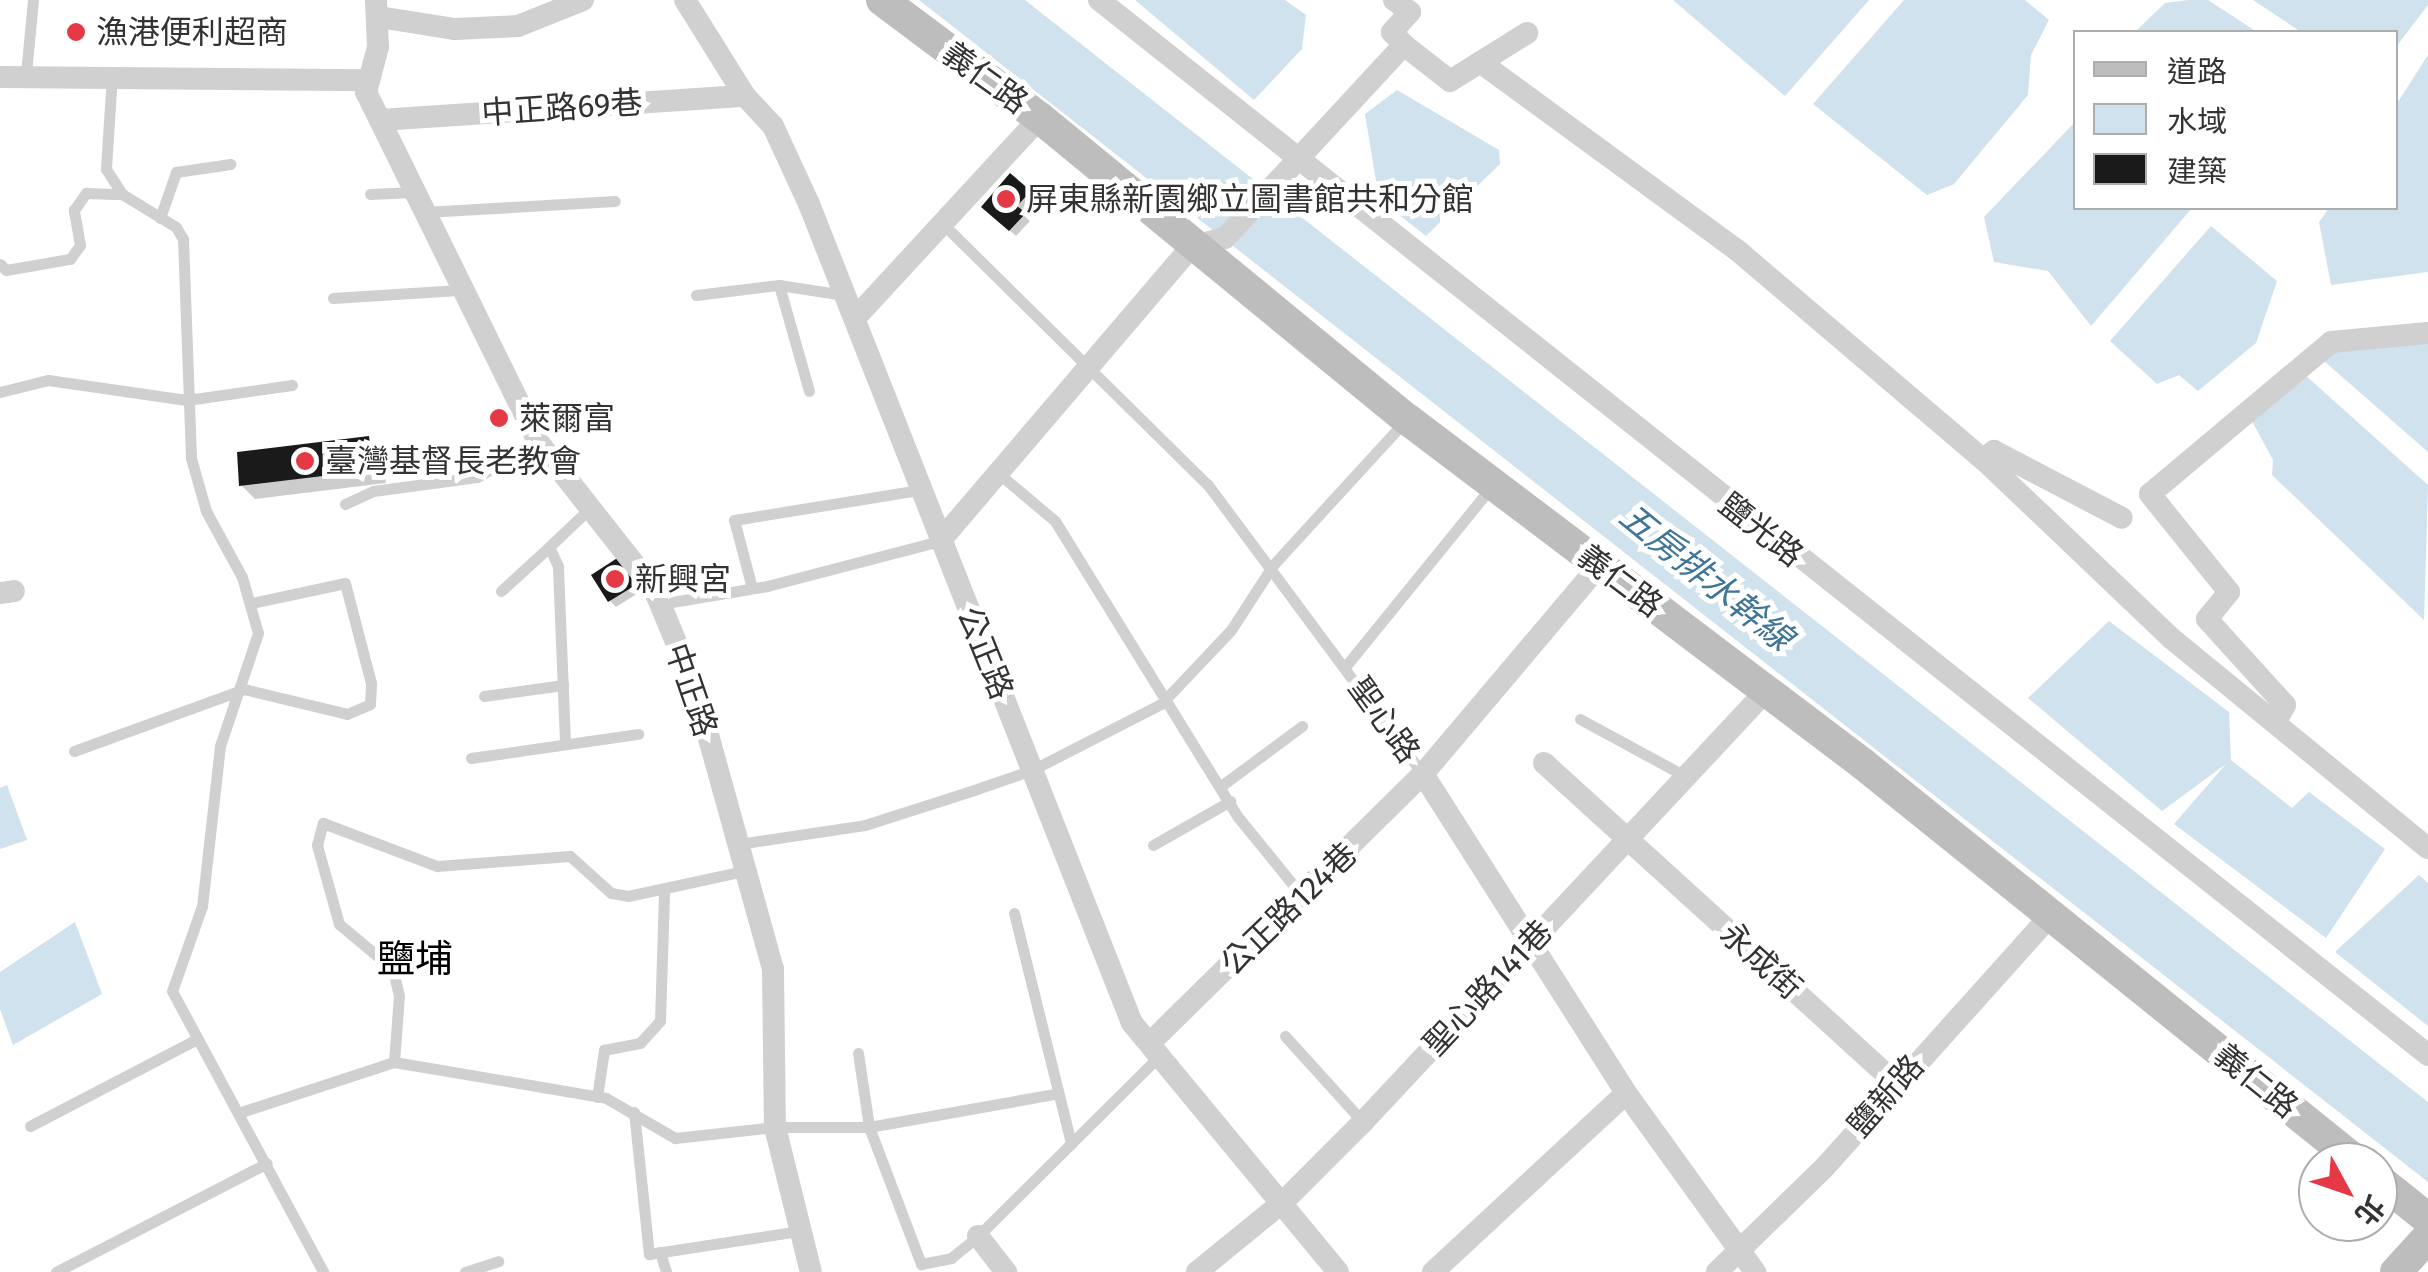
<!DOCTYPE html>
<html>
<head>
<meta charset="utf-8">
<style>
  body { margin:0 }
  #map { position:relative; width:2428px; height:1272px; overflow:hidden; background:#fff; font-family:"Fira Sans","Noto Sans TC",sans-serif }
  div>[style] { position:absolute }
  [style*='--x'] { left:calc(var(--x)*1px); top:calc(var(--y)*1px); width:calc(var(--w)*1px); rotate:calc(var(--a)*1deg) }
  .water>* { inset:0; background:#cfe2ee }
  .shadow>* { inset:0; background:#0003 }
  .building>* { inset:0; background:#1a1a1a }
  .lane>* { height:11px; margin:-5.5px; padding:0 5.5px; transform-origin:5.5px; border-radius:5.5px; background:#d0d0d0 }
  .street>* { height:22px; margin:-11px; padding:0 11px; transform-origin:11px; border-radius:11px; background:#d0d0d0 }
  .secondary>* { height:32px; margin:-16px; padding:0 16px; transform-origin:16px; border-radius:16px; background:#bdbdbd }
  .dots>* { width:28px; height:28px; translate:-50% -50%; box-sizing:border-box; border:5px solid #fff; border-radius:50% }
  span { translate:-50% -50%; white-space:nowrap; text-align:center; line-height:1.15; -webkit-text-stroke:10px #fff; paint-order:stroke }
  .poi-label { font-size:32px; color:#333 }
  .left { translate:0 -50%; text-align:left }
  .street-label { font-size:32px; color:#333 }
  .water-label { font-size:35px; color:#3f7597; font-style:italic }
  .quarter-label { font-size:38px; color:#000 }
  .legend { position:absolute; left:2073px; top:30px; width:325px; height:180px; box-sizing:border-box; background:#fff; border:2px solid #adadad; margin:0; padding:12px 18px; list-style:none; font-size:30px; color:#333 }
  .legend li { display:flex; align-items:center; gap:20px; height:50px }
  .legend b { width:50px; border:2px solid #adadad }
  .north { position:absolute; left:2298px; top:1142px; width:100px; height:100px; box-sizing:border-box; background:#fff; border:2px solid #adadad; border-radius:50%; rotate:130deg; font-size:28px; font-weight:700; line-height:40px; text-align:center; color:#333 }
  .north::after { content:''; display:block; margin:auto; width:35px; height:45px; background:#e63946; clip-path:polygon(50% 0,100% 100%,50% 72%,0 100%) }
</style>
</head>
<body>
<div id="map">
  <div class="water">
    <i style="clip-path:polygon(919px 0,1025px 0,2428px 1102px,2428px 1182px)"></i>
    <i style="clip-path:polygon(1135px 0,1285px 0,1306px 15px,1302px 49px,1254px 100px)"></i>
    <i style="clip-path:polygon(1673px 0,1869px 0,1785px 96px)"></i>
    <i style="clip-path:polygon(1904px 0,2025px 0,2049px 20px,2031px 55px,2028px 95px,1954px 184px,1927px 195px,1813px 104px)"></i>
    <i style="clip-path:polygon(2188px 0,2208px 0,2257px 32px,2135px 32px,2165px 3px)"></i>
    <i style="clip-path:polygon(2253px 0,2428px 0,2428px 5px,2396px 47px,2396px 32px,2301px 32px)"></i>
    <i style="clip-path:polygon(2428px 55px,2428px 272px,2331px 285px,2319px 222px,2329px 208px,2396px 208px,2396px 105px)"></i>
    <i style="clip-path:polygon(1397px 90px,1499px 150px,1500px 164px,1426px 236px,1379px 199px,1365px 114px)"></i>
    <i style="clip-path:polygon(2075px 122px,2076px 208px,2192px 208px,2091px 326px,2048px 271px,1994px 262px,1984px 217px)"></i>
    <i style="clip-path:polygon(2211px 226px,2277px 281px,2256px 343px,2198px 391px,2179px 375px,2157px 384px,2110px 341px)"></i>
    <i style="clip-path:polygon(2428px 324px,2428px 452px,2316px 354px)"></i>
    <i style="clip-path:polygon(2295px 366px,2428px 485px,2424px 620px,2272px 475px,2273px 460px,2247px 412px)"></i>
    <i style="clip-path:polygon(2109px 621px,2229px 712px,2231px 760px,2292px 808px,2309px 792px,2385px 849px,2326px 938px,2174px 824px,2226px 764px,2162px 811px,2028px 698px)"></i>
    <i style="clip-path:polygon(7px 785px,27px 840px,0 849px,0 788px)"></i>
    <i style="clip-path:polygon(2419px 875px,2428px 883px,2428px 1026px,2335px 952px)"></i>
    <i style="clip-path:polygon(75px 922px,102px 994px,13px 1045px,0 1009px,0 972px)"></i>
  </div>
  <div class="shadow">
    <i style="clip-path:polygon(1011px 177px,1035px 199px,1022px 213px,1030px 221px,1016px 236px,984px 207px)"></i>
    <i style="clip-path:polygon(368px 439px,382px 453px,386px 483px,255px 499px,241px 485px)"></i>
    <i style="clip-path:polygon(628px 565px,643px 590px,616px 607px,610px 601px)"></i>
  </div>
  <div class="building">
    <i style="clip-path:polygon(1010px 173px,1031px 191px,1017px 206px,1026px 213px,1009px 231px,981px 207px)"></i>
    <i style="clip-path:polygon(369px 436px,373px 470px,239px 486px,237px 452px)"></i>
    <i style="clip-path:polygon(622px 555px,639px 583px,608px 602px,591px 575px)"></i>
  </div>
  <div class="lane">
    <i style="--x:26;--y:74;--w:74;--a:-84.6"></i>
    <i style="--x:112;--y:75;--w:94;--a:93.7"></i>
    <i style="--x:106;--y:169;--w:30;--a:57"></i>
    <i style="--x:122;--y:194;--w:63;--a:31.4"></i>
    <i style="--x:176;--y:227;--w:14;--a:60"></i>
    <i style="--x:183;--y:239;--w:219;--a:87.9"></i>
    <i style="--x:191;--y:458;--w:55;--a:74.2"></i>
    <i style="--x:206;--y:511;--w:75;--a:61.4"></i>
    <i style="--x:242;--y:577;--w:58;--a:74.1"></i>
    <i style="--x:258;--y:633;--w:119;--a:108.6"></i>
    <i style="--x:220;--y:746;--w:161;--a:96.4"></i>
    <i style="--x:202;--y:906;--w:90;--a:109.4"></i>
    <i style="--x:172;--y:991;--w:319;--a:61.7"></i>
    <i style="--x:370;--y:194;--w:43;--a:-2.7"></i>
    <i style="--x:425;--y:212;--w:190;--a:-3.3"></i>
    <i style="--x:160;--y:218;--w:49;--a:-70.8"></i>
    <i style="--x:176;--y:172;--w:55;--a:-8.4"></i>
    <i style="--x:943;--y:224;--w:372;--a:44.6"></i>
    <i style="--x:1208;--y:485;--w:360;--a:53.4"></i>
    <i style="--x:0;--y:264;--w:8;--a:45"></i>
    <i style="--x:6;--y:270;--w:65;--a:-9.8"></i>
    <i style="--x:70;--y:259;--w:17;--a:-54"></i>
    <i style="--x:80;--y:245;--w:36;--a:-100"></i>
    <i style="--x:74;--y:210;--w:21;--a:-55"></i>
    <i style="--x:86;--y:193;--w:36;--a:2"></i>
    <i style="--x:779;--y:285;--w:110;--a:74.2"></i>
    <i style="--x:696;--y:295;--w:84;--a:-6.9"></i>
    <i style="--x:779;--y:285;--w:66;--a:8.7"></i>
    <i style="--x:333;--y:298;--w:126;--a:-3.6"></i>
    <i style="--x:0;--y:392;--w:49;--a:-14"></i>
    <i style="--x:48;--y:380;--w:140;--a:8.2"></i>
    <i style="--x:187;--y:400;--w:106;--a:-8.1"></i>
    <i style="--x:998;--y:473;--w:75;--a:40.1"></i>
    <i style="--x:1055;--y:521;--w:348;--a:58.3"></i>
    <i style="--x:1238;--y:817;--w:103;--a:50.9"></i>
    <i style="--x:345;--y:504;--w:31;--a:-25"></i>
    <i style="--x:373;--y:491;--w:105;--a:-7.7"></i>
    <i style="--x:477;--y:477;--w:71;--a:-28.7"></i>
    <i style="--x:752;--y:588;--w:70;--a:-104.8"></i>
    <i style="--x:734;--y:520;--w:188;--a:-9.2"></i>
    <i style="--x:501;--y:591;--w:65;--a:-42.5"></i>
    <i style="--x:660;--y:604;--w:109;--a:-9.5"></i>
    <i style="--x:767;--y:586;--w:179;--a:-14.6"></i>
    <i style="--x:1345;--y:667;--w:233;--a:-50.9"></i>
    <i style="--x:484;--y:696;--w:80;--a:-7.9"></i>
    <i style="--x:1580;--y:719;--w:119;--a:28.5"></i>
    <i style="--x:565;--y:742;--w:176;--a:-92.3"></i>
    <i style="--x:558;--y:566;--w:21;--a:-115"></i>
    <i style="--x:549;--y:547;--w:57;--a:-43.6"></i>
    <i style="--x:74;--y:751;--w:181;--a:-20"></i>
    <i style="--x:244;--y:689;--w:106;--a:13.6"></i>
    <i style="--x:347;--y:714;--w:25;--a:-23"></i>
    <i style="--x:370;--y:704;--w:21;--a:-87"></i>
    <i style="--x:371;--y:683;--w:103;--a:-104.6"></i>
    <i style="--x:345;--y:583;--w:95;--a:167.9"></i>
    <i style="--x:471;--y:758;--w:169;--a:-8.2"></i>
    <i style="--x:1221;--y:786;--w:101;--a:-36.5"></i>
    <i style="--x:738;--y:844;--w:128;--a:-8.5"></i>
    <i style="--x:865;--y:825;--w:114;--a:-17.8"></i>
    <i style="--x:974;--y:790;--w:61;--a:-19"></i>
    <i style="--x:1032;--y:770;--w:145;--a:-27.1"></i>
    <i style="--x:1161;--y:704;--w:102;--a:-46.6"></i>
    <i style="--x:1231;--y:630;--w:77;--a:-57.1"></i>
    <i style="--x:1273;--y:565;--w:194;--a:-47.5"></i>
    <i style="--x:1153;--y:845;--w:89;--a:-29.7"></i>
    <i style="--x:1014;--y:913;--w:238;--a:76.1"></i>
    <i style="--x:1285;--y:1036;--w:116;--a:47.8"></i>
    <i style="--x:858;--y:1053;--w:75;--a:81.5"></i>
    <i style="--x:869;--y:1127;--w:147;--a:69.2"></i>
    <i style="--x:921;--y:1264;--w:31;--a:-11"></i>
    <i style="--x:951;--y:1258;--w:35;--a:-39"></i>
    <i style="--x:978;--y:1236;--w:257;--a:-44.8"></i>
    <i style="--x:394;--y:1062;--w:66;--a:-85.7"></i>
    <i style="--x:399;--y:996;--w:28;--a:-103"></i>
    <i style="--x:393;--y:969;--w:70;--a:-140.2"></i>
    <i style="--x:339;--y:924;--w:82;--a:-105.6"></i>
    <i style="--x:317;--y:845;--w:23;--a:-75"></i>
    <i style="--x:323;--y:823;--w:122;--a:20.7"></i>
    <i style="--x:437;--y:866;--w:133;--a:-4.3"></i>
    <i style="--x:570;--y:856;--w:55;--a:42.1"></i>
    <i style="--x:611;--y:893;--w:17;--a:10"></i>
    <i style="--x:628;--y:896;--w:119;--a:-12.2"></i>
    <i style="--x:597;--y:1097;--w:48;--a:-81.5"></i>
    <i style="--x:604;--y:1050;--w:37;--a:-11"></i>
    <i style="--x:640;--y:1043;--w:30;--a:-48"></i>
    <i style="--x:660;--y:1021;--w:129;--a:-88.2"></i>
    <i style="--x:634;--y:1112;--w:143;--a:84"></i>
    <i style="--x:649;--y:1254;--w:153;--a:-8.7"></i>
    <i style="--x:238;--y:1113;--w:164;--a:-18.1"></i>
    <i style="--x:394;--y:1062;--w:215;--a:9.6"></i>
    <i style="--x:606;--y:1098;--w:80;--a:30.1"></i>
    <i style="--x:675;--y:1138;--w:101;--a:-6.3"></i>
    <i style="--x:775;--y:1127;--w:94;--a:0"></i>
    <i style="--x:869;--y:1127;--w:189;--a:-10.1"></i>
    <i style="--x:30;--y:1126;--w:186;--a:-27.5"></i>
    <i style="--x:660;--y:1252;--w:21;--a:73"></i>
    <i style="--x:56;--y:1272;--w:237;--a:-27.3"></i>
    <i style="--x:465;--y:1272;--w:35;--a:-18"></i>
  </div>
  <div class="street">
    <i style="--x:376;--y:0;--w:47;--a:87.6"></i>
    <i style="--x:378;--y:47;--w:47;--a:104.9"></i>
    <i style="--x:366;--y:92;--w:391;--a:63.8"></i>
    <i style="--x:539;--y:443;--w:186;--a:51.8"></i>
    <i style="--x:654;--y:589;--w:107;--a:67.5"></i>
    <i style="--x:695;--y:688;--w:292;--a:74.5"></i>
    <i style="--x:773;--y:969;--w:158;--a:89.3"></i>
    <i style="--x:775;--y:1127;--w:149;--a:76.1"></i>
    <i style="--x:685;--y:0;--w:113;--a:58"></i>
    <i style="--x:745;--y:96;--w:41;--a:47"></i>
    <i style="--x:773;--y:126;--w:86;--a:65.2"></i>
    <i style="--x:809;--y:204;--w:880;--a:68.48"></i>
    <i style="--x:1132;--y:1023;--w:323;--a:50.4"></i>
    <i style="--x:1099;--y:0;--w:1697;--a:38.44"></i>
    <i style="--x:1394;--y:0;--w:20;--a:37"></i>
    <i style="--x:1410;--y:12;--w:27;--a:132"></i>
    <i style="--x:1392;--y:32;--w:18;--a:47"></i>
    <i style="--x:379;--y:17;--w:77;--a:9"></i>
    <i style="--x:455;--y:29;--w:63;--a:-2.7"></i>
    <i style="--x:518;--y:26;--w:70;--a:-21.8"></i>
    <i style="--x:1480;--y:62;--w:318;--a:36.2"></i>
    <i style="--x:1737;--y:250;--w:323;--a:40.4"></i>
    <i style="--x:1983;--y:459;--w:260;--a:43.6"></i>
    <i style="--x:2171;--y:638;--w:332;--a:39.3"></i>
    <i style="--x:0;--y:77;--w:368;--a:0.5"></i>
    <i style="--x:380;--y:120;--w:366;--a:-3.8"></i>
    <i style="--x:857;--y:316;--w:270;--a:-47.3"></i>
    <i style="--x:1983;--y:459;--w:14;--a:-36"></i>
    <i style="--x:1994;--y:451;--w:144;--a:27.6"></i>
    <i style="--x:940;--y:541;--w:387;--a:-49.5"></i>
    <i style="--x:1191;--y:247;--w:35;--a:-15"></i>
    <i style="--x:1225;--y:238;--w:263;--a:-47.2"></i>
    <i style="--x:1404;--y:45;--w:58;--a:38"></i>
    <i style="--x:1450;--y:81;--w:91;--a:-31.9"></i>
    <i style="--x:0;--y:593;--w:14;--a:-8"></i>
    <i style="--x:2277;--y:719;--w:16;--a:-60"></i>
    <i style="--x:2285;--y:705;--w:116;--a:-132.2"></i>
    <i style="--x:2207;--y:619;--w:35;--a:-51"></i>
    <i style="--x:2229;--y:592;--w:126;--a:-128.9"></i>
    <i style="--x:2150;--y:494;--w:236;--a:-40"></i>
    <i style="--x:2331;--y:342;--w:97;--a:-5.3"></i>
    <i style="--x:1544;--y:763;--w:476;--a:42.3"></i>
    <i style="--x:1423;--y:774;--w:378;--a:57.5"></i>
    <i style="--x:1626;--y:1093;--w:221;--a:54.2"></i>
    <i style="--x:1151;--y:1042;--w:382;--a:-44.6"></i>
    <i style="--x:1423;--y:774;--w:272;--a:-49.8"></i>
    <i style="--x:978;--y:1236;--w:46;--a:52.1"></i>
    <i style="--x:1197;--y:1272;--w:112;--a:-39.2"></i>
    <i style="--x:1284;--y:1201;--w:112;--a:-45"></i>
    <i style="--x:1363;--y:1122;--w:590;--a:-46.92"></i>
    <i style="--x:1433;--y:1272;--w:263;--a:-42.8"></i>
    <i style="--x:1717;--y:1272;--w:149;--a:-44.2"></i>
    <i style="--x:1824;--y:1168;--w:338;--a:-48.1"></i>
  </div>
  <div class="secondary">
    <i style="--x:882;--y:0;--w:197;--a:36.8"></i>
    <i style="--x:1040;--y:118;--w:475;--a:39.4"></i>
    <i style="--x:1407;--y:419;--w:572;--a:37.11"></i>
    <i style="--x:1863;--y:764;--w:634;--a:38.86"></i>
    <i style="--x:2378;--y:1179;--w:64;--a:38.7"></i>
    <i style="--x:2396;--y:1272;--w:47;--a:-47.6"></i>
  </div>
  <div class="dots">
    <i style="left:76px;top:32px;background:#e63946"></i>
    <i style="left:1006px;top:199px;background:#e63946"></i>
    <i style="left:499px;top:418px;background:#e63946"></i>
    <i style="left:305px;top:461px;background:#e63946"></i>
    <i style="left:615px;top:579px;background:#e63946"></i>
  </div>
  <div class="poi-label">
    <span class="left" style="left:96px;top:32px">漁港便利超商</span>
    <span class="left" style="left:1026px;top:199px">屏東縣新園鄉立圖書館共和分館</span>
    <span class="left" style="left:519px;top:418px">萊爾富</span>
    <span class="left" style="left:325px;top:461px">臺灣基督長老教會</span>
    <span class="left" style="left:635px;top:579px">新興宮</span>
  </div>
  <div class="street-label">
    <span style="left:985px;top:78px;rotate:36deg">義仁路</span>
    <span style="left:562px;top:108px;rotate:-4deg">中正路69巷</span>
    <span style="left:1761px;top:530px;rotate:38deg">鹽光路</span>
    <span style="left:1620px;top:581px;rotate:37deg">義仁路</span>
    <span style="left:985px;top:653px;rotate:68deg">公正路</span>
    <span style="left:691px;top:690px;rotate:71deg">中正路</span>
    <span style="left:1384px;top:720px;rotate:54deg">聖心路</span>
    <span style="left:1289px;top:909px;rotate:-44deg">公正路124巷</span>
    <span style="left:1761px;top:961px;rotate:42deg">永成街</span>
    <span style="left:1488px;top:988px;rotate:-47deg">聖心路141巷</span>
    <span style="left:2256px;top:1081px;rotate:39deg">義仁路</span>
    <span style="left:1886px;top:1096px;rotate:-49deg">鹽新路</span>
  </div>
  <div class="water-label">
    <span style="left:1706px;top:577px;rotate:39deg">五房排水幹線</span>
  </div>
  <div class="quarter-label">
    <span style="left:415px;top:960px">鹽埔</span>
  </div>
  <ul class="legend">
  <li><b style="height:12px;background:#bdbdbd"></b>道路</li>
  <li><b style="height:28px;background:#cfe2ee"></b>水域</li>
  <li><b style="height:28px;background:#1a1a1a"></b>建築</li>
  </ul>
  <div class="north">北</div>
</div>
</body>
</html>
